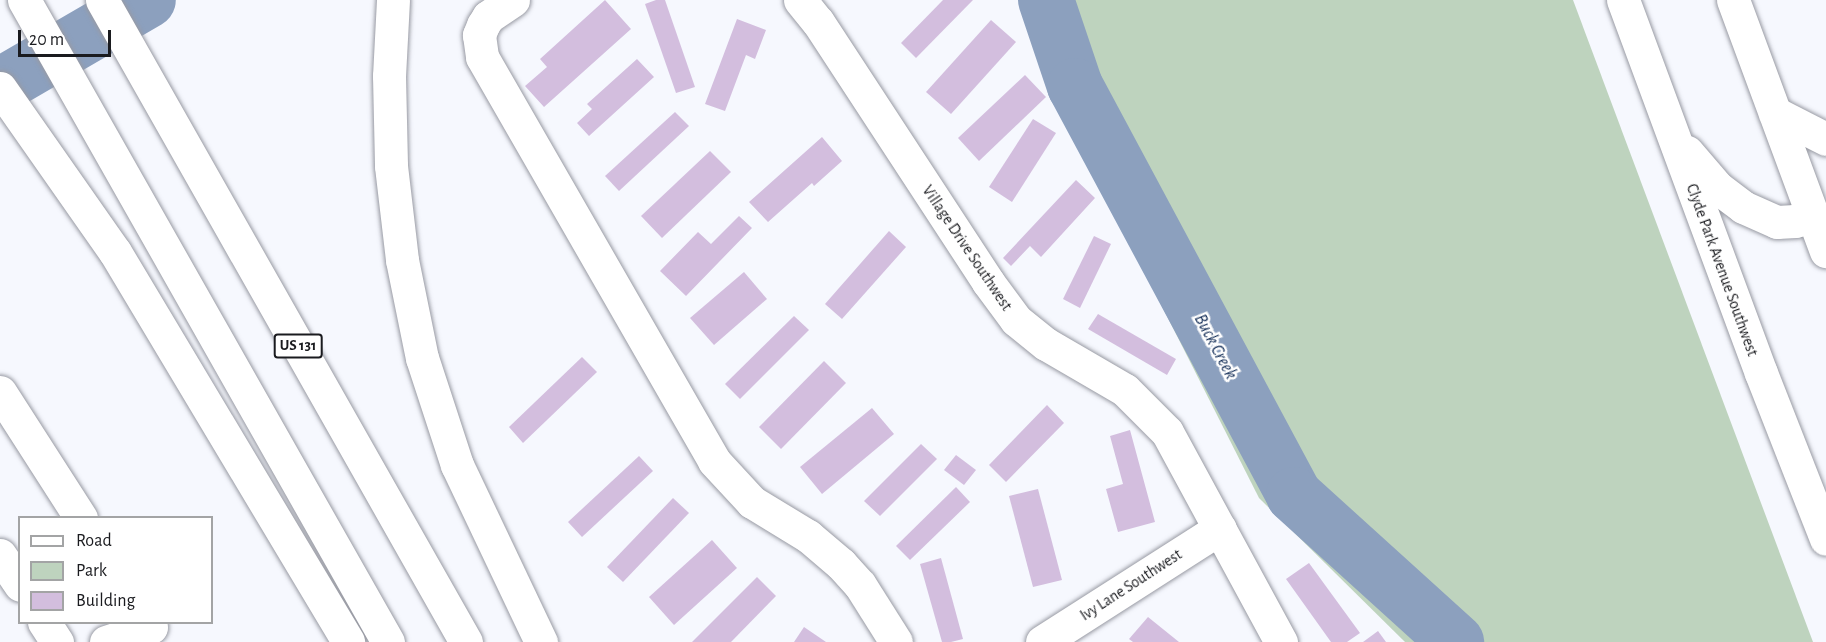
<!DOCTYPE html>
<html>
<head>
<meta charset="utf-8">
<style>
  body { margin:0 }
  #map { position:relative; width:1826px; height:642px; overflow:hidden; background:#f6f8fe; font-family:"Alegreya Sans",sans-serif }
  div>[style] { position:absolute }
  [style*='--x'] { left:calc(var(--x)*1px); top:calc(var(--y)*1px); width:calc(var(--w)*1px); rotate:calc(var(--a)*1deg) }
  .green>* { inset:0; background:#bed3be }
  .river>* { height:56px; margin:-28px; padding:0 28px; transform-origin:28px; border-radius:28px; background:#8ca0be }
  .building>* { inset:0; background:#d3bede }
  .roads { filter:drop-shadow(0 0 2px #989aa3) drop-shadow(0 0 2px #989aa3) }
  .minor>* { height:33px; margin:-16.5px; padding:0 16.5px; transform-origin:16.5px; border-radius:16.5px; background:#fff }
  .major>* { height:33px; margin:-16.5px; padding:0 16.5px; transform-origin:16.5px; border-radius:16.5px; background:#fff }
  .highway>* { height:33px; margin:-16.5px; padding:0 16.5px; transform-origin:16.5px; border-radius:16.5px; background:#fff }
  span { translate:-50% -50%; white-space:nowrap; text-align:center; line-height:1.15; -webkit-text-stroke:5px #fff; paint-order:stroke }
  .shield-label span { padding:2px 4px; background:#fff; border:2px solid; border-radius:4px; -webkit-text-stroke-width:0 }
  .shield-label { font-size:15px; color:#1a1b1f; font-weight:700 }
  .street-label { font-size:16px; color:#1a1b1f }
  .water-label { font-size:18px; color:#163059; font-style:italic }
  .legend { position:absolute; left:18px; top:516px; width:195px; height:108px; box-sizing:border-box; background:#fff; border:2px solid #a3a4a5; margin:0; padding:8px 10px; list-style:none; font-size:18px; color:#1a1b1f }
  .legend li { display:flex; align-items:center; gap:12px; height:30px }
  .legend b { width:30px; border:2px solid #a3a4a5 }
  .scale { position:absolute; left:18px; top:30px; width:93px; height:27px; box-sizing:border-box; border:3px solid #1a1b1f; border-top:0; padding-left:8px; font-size:18px; line-height:21px; white-space:nowrap; color:#1a1b1f; -webkit-text-stroke:4px #fff; paint-order:stroke }
</style>
</head>
<body>
<div id="map">
  <div class="green">
    <i style="clip-path:polygon(1069px 0,1573px 0,1813px 642px,1405px 642px,1259px 498px,1089px 162px,1029px 14px)"></i>
  </div>
  <div class="river">
    <i style="--x:1046;--y:0;--w:91;--a:71.4"></i>
    <i style="--x:1075;--y:86;--w:464;--a:61.8"></i>
    <i style="--x:1294;--y:495;--w:219;--a:42.2"></i>
    <i style="--x:0;--y:86;--w:171;--a:-30.2"></i>
  </div>
  <div class="building">
    <i style="clip-path:polygon(605px 0,631px 29px,544px 107px,525px 86px,547px 67px,540px 59px)"></i>
    <i style="clip-path:polygon(656px 0,665px 0,695px 87px,676px 93px,645px 4px)"></i>
    <i style="clip-path:polygon(943px 0,973px 0,916px 58px,901px 43px)"></i>
    <i style="clip-path:polygon(737px 19px,766px 30px,755px 59px,746px 55px,725px 111px,705px 104px)"></i>
    <i style="clip-path:polygon(991px 20px,1016px 42px,951px 114px,926px 92px)"></i>
    <i style="clip-path:polygon(637px 59px,654px 77px,589px 136px,577px 123px,592px 109px,587px 104px)"></i>
    <i style="clip-path:polygon(1025px 75px,1046px 97px,979px 161px,958px 138px)"></i>
    <i style="clip-path:polygon(675px 112px,689px 126px,619px 191px,605px 176px)"></i>
    <i style="clip-path:polygon(1033px 119px,1056px 133px,1012px 202px,989px 187px)"></i>
    <i style="clip-path:polygon(822px 137px,842px 161px,814px 186px,812px 183px,768px 222px,749px 202px)"></i>
    <i style="clip-path:polygon(710px 151px,731px 172px,662px 238px,641px 216px)"></i>
    <i style="clip-path:polygon(1076px 180px,1095px 198px,1041px 257px,1030px 246px,1011px 266px,1003px 258px)"></i>
    <i style="clip-path:polygon(739px 216px,752px 228px,686px 296px,660px 271px,698px 232px,711px 244px)"></i>
    <i style="clip-path:polygon(889px 231px,906px 247px,842px 319px,825px 304px)"></i>
    <i style="clip-path:polygon(1094px 236px,1111px 244px,1080px 308px,1063px 299px)"></i>
    <i style="clip-path:polygon(744px 272px,767px 299px,714px 345px,690px 318px)"></i>
    <i style="clip-path:polygon(1098px 314px,1176px 359px,1167px 375px,1088px 329px)"></i>
    <i style="clip-path:polygon(794px 316px,809px 330px,740px 399px,725px 384px)"></i>
    <i style="clip-path:polygon(582px 357px,597px 372px,523px 443px,509px 427px)"></i>
    <i style="clip-path:polygon(824px 361px,846px 383px,781px 449px,759px 427px)"></i>
    <i style="clip-path:polygon(1047px 405px,1064px 423px,1006px 482px,989px 465px)"></i>
    <i style="clip-path:polygon(872px 408px,894px 434px,822px 494px,800px 467px)"></i>
    <i style="clip-path:polygon(1130px 430px,1155px 522px,1118px 532px,1106px 489px,1123px 484px,1110px 436px)"></i>
    <i style="clip-path:polygon(921px 444px,937px 459px,880px 516px,864px 501px)"></i>
    <i style="clip-path:polygon(956px 455px,976px 470px,964px 485px,944px 470px)"></i>
    <i style="clip-path:polygon(639px 456px,653px 471px,582px 537px,568px 522px)"></i>
    <i style="clip-path:polygon(956px 487px,970px 502px,910px 560px,896px 546px)"></i>
    <i style="clip-path:polygon(1038px 489px,1062px 580px,1033px 587px,1009px 496px)"></i>
    <i style="clip-path:polygon(673px 498px,689px 513px,623px 582px,607px 567px)"></i>
    <i style="clip-path:polygon(712px 540px,737px 568px,674px 625px,649px 597px)"></i>
    <i style="clip-path:polygon(941px 558px,963px 639px,951px 642px,942px 642px,920px 564px)"></i>
    <i style="clip-path:polygon(1309px 563px,1360px 633px,1347px 642px,1331px 642px,1286px 579px)"></i>
    <i style="clip-path:polygon(757px 577px,776px 596px,731px 642px,692px 642px)"></i>
    <i style="clip-path:polygon(1148px 617px,1179px 642px,1133px 642px,1129px 639px)"></i>
    <i style="clip-path:polygon(804px 627px,826px 642px,794px 642px)"></i>
    <i style="clip-path:polygon(1378px 631px,1386px 642px,1363px 642px)"></i>
  </div>
  <div class="roads">
    <div class="minor">
      <i style="--x:513;--y:0;--w:30;--a:146"></i>
      <i style="--x:488;--y:17;--w:9;--a:122"></i>
      <i style="--x:483;--y:25;--w:11;--a:112"></i>
      <i style="--x:479;--y:35;--w:22;--a:82"></i>
      <i style="--x:482;--y:57;--w:466;--a:60.1"></i>
      <i style="--x:714;--y:461;--w:56;--a:47.2"></i>
      <i style="--x:752;--y:502;--w:66;--a:31.3"></i>
      <i style="--x:808;--y:536;--w:43;--a:40.3"></i>
      <i style="--x:841;--y:564;--w:28;--a:48"></i>
      <i style="--x:860;--y:585;--w:67;--a:57.7"></i>
      <i style="--x:800;--y:0;--w:28;--a:51"></i>
      <i style="--x:818;--y:22;--w:311;--a:56.8"></i>
      <i style="--x:988;--y:282;--w:47;--a:53.6"></i>
      <i style="--x:1016;--y:320;--w:38;--a:39"></i>
      <i style="--x:1046;--y:344;--w:91;--a:30.2"></i>
      <i style="--x:1125;--y:390;--w:59;--a:45"></i>
      <i style="--x:1167;--y:432;--w:239;--a:61.5"></i>
      <i style="--x:1775;--y:113;--w:57;--a:27"></i>
      <i style="--x:0;--y:392;--w:150;--a:57.3"></i>
      <i style="--x:0;--y:555;--w:36;--a:56"></i>
      <i style="--x:44;--y:622;--w:24;--a:57"></i>
      <i style="--x:106;--y:642;--w:47;--a:-18.4"></i>
      <i style="--x:151;--y:627;--w:5;--a:-112"></i>
      <i style="--x:1042;--y:642;--w:211;--a:-32.6"></i>
    </div>
    <div class="major">
      <i style="--x:1623;--y:0;--w:398;--a:69.7"></i>
      <i style="--x:1761;--y:373;--w:178;--a:68.6"></i>
      <i style="--x:1733;--y:0;--w:268;--a:69.7"></i>
      <i style="--x:1687;--y:152;--w:48;--a:49.3"></i>
      <i style="--x:1718;--y:188;--w:31;--a:37"></i>
      <i style="--x:1743;--y:207;--w:37;--a:24"></i>
      <i style="--x:1777;--y:222;--w:18;--a:-3"></i>
      <i style="--x:1795;--y:221;--w:19;--a:-18"></i>
    </div>
    <div class="highway">
      <i style="--x:24;--y:0;--w:738;--a:60.45"></i>
      <i style="--x:102;--y:0;--w:738;--a:60.45"></i>
      <i style="--x:393;--y:0;--w:76;--a:93"></i>
      <i style="--x:389;--y:76;--w:90;--a:88.7"></i>
      <i style="--x:391;--y:166;--w:95;--a:83.3"></i>
      <i style="--x:402;--y:260;--w:100;--a:78.5"></i>
      <i style="--x:422;--y:358;--w:113;--a:71.9"></i>
      <i style="--x:457;--y:465;--w:196;--a:64.6"></i>
      <i style="--x:0;--y:88;--w:200;--a:55"></i>
      <i style="--x:115;--y:252;--w:454;--a:59.1"></i>
    </div>
  </div>
  <div class="shield-label">
    <span style="left:298px;top:346px">US 131</span>
  </div>
  <div class="street-label">
    <span style="left:967px;top:248px;rotate:56deg">Village Drive Southwest</span>
    <span style="left:1722px;top:270px;rotate:70deg">Clyde Park Avenue Southwest</span>
    <span style="left:1131px;top:585px;rotate:-33deg">Ivy Lane Southwest</span>
  </div>
  <div class="water-label">
    <span style="left:1215px;top:347px;rotate:62deg">Buck Creek</span>
  </div>
  <ul class="legend">
  <li><b style="height:8px;background:#fff"></b>Road</li>
  <li><b style="height:16px;background:#bed3be"></b>Park</li>
  <li><b style="height:16px;background:#d3bede"></b>Building</li>
  </ul>
  <div class="scale">20 m</div>
</div>
</body>
</html>
